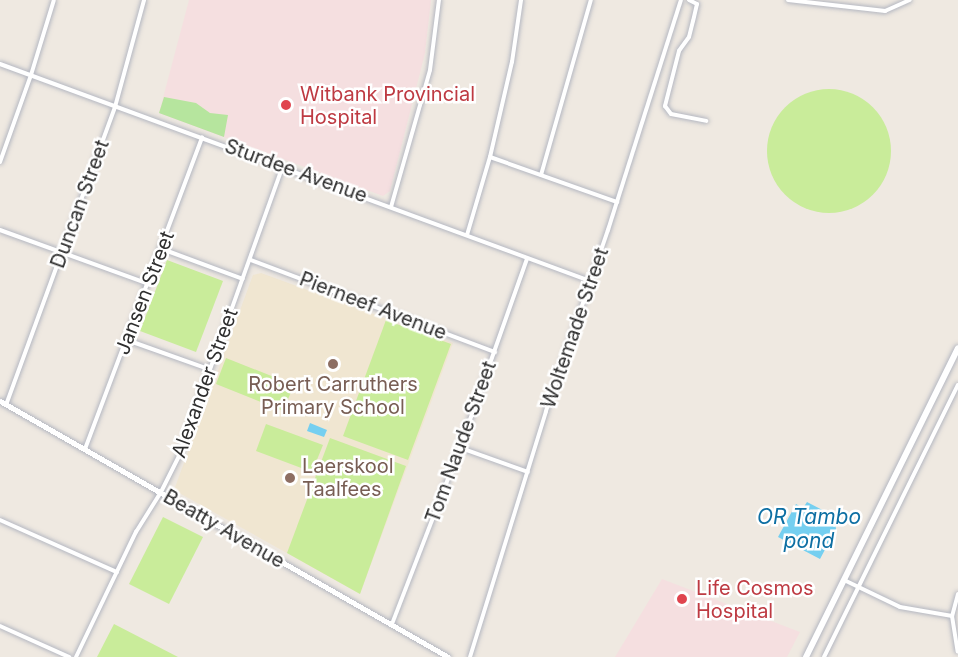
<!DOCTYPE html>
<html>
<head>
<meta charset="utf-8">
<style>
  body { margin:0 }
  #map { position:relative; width:958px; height:657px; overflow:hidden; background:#efe9e1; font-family:Inter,sans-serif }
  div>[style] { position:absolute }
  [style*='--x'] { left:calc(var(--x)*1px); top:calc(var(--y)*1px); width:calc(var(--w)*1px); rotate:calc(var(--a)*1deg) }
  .education>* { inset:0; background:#f0e6d1 }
  .medical>* { inset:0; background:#f5dfe0 }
  .green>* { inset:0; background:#b6e59e }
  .pitch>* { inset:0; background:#c9ec9a }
  .round { border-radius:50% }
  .water>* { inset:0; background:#75cff0 }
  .roads { filter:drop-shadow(0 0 2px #b4b7c1) drop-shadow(0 0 2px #b4b7c1) }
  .minor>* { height:4px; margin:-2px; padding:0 2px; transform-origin:2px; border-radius:2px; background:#fff }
  .tertiary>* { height:5px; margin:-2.5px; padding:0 2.5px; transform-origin:2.5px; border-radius:2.5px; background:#fff }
  .secondary>* { height:6px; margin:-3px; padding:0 3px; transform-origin:3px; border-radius:3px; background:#fff }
  .dots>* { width:16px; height:16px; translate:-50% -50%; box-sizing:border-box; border:3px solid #fff; border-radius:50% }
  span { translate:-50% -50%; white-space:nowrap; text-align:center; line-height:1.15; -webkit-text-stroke:5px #fff; paint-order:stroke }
  .health-label { font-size:20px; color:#be3a42 }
  .left { translate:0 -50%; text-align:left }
  .street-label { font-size:20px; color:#2e2e2e }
  .education-label { font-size:20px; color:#785e54 }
  .water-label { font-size:21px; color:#0d6fa3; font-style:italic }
</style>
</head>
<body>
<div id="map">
  <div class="education">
    <i style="clip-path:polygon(261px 273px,453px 343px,360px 594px,174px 490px,253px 275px)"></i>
  </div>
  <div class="medical">
    <i style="clip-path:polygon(189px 0,431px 0,425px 53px,390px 191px,383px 196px,159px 113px)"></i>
    <i style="clip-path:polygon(662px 579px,800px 632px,787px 657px,615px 657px)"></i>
  </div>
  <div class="green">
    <i style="clip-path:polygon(164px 97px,196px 103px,210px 113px,228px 115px,224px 137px,159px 113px)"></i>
  </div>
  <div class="pitch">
    <i class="round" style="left:767px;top:89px;width:124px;height:124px"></i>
    <i style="clip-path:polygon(167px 260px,223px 281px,196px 352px,140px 331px)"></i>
    <i style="clip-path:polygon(386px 320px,451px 344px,408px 460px,343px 436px)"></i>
    <i style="clip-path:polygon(226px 358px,294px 385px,283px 411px,216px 384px)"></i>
    <i style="clip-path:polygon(266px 424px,323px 445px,312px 472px,256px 451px)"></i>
    <i style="clip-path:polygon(330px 438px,406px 466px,360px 594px,287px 553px)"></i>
    <i style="clip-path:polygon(163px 517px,203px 537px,169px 604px,129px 584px)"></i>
    <i style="clip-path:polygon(114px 624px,178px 657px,97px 657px)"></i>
  </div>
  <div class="water">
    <i style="clip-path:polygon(310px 423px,327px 430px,324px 437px,307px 431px)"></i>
    <i style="clip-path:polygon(807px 502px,834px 516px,836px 529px,820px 559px,778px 537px,796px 504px,803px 508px)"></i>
  </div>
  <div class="roads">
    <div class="minor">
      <i style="--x:689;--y:0;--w:9;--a:27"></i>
      <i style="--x:697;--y:4;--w:17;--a:103"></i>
      <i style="--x:693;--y:21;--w:16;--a:104"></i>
      <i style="--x:689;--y:37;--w:17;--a:126"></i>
      <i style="--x:679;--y:51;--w:57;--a:104.3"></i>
      <i style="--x:665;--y:106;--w:10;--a:53"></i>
      <i style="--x:671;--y:114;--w:36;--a:11"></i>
      <i style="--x:788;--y:0;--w:98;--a:6.5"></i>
      <i style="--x:885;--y:11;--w:27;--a:-24"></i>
      <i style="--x:0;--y:64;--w:629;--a:20.19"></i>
      <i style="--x:490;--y:157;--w:135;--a:19.5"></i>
      <i style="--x:0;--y:162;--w:92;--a:-70.4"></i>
      <i style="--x:31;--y:75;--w:78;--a:-73"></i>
      <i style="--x:541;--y:175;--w:182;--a:-74.1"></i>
      <i style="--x:391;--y:207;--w:142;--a:-74.1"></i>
      <i style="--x:430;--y:70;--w:71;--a:-82.7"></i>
      <i style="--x:0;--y:230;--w:158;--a:19.9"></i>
      <i style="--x:467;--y:235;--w:81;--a:-73.6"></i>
      <i style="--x:490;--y:157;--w:98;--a:-77"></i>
      <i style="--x:512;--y:62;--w:63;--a:-81.7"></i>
      <i style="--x:162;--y:249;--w:86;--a:20.3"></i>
      <i style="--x:251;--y:260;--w:261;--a:20.7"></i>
      <i style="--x:127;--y:340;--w:86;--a:19.7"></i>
      <i style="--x:6;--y:405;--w:317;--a:-69.9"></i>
      <i style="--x:115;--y:107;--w:111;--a:-74.8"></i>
      <i style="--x:461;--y:448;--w:71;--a:19.7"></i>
      <i style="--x:85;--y:449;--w:333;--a:-69.4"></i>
      <i style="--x:0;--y:520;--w:128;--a:24"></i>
      <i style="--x:844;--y:580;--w:62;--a:25.7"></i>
      <i style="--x:900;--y:607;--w:53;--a:9.8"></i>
      <i style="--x:958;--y:594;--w:23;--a:105"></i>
      <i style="--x:952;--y:616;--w:36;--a:81"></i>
      <i style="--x:392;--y:624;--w:189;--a:-68.9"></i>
      <i style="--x:460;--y:448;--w:201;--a:-70.5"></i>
      <i style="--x:0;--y:626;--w:76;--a:24.2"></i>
      <i style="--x:76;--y:657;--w:139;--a:-64.4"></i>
      <i style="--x:136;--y:532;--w:47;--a:-58"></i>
      <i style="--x:161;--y:492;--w:40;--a:-63.4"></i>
      <i style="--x:179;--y:456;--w:308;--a:-70.3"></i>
      <i style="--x:470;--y:657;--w:257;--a:-72.8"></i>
      <i style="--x:546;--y:411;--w:191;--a:-71.1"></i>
      <i style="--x:608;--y:230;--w:241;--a:-72.4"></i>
      <i style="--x:824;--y:657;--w:303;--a:-63.8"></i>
    </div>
    <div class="tertiary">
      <i style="--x:0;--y:401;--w:516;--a:29.74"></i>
    </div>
    <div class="secondary">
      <i style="--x:806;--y:657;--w:344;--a:-63.8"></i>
    </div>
  </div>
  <div class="dots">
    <i style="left:286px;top:105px;background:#e0444e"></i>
    <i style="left:333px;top:364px;background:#8d6e63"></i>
    <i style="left:290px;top:478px;background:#8d6e63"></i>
    <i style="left:682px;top:599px;background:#e0444e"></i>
  </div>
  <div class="health-label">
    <span class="left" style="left:300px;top:106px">Witbank Provincial<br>Hospital</span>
    <span class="left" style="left:696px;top:600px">Life Cosmos<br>Hospital</span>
  </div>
  <div class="street-label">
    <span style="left:296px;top:171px;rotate:20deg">Sturdee Avenue</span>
    <span style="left:80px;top:204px;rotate:-70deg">Duncan Street</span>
    <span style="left:145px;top:293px;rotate:-69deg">Jansen Street</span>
    <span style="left:373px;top:306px;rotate:21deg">Pierneef Avenue</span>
    <span style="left:575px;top:328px;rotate:-71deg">Woltemade Street</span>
    <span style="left:205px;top:383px;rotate:-70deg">Alexander Street</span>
    <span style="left:461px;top:442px;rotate:-70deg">Tom Naude Street</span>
    <span style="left:224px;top:529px;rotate:30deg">Beatty Avenue</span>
  </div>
  <div class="education-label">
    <span style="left:333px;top:396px">Robert Carruthers<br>Primary School</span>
    <span class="left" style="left:302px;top:478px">Laerskool<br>Taalfees</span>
  </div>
  <div class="water-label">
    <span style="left:809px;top:529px">OR Tambo<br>pond</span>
  </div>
</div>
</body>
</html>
